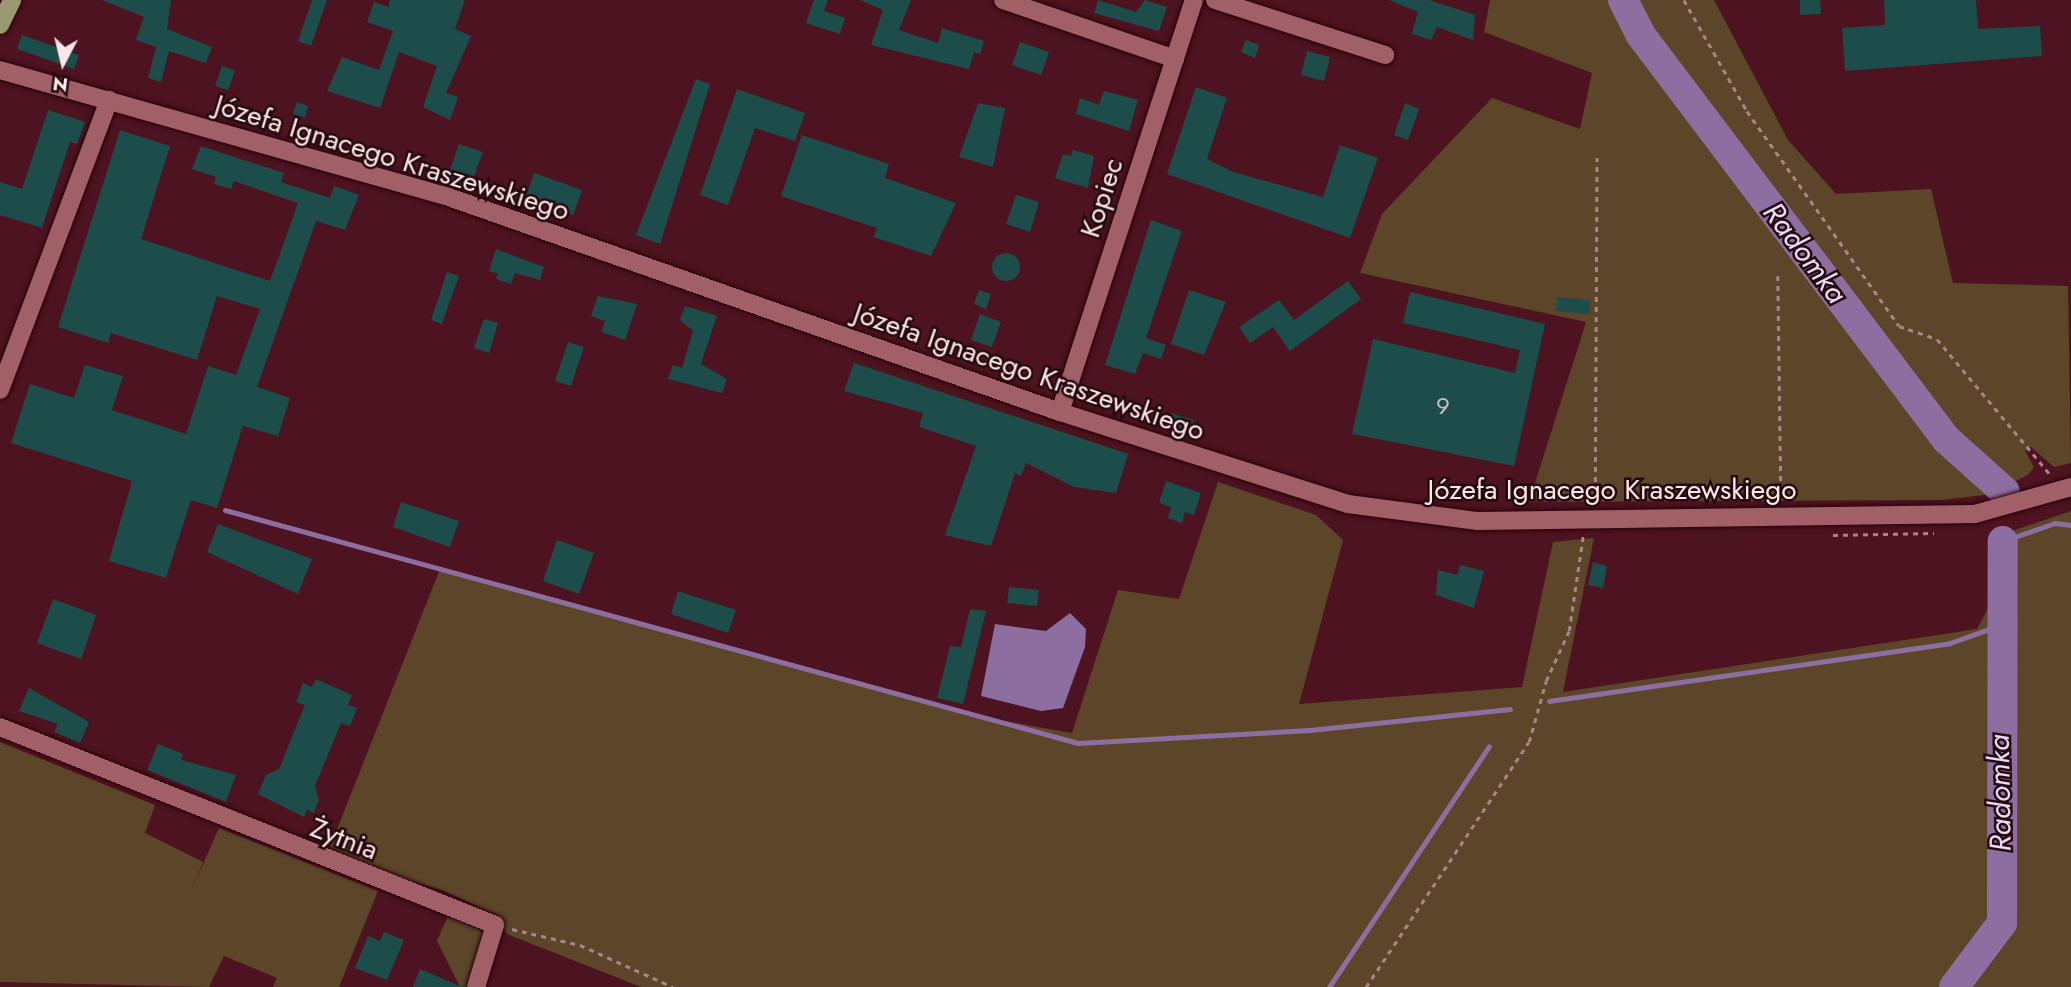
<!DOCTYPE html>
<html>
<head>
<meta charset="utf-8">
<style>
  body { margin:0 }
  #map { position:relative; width:2071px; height:987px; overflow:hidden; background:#4d1320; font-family:Jost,sans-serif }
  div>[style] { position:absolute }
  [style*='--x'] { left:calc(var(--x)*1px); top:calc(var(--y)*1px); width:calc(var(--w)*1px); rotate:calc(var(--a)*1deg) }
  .green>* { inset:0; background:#5c4529 }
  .water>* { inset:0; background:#8d6ea0 }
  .stream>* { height:5px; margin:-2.5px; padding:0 2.5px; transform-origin:2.5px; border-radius:2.5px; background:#8d6ea0 }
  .river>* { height:30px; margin:-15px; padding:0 15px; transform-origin:15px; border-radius:15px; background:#8d6ea0 }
  .building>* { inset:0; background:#1c4d4b }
  .round { border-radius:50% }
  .path>* { height:2.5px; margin-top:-1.25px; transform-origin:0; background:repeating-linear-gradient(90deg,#ab838b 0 5px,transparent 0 10px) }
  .roads { filter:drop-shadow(0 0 2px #2b020b) drop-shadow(0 0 2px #2b020b) }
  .minor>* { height:18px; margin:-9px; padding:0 9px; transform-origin:9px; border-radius:9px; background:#a15f68 }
  .major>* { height:18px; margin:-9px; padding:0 9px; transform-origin:9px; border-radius:9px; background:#9b9971 }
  span { translate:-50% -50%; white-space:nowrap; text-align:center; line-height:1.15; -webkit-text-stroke:5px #240a0e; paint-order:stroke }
  .number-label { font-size:24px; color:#c6c0c2 }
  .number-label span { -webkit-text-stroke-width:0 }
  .street-label { font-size:28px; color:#ffe7e9 }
  .water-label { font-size:30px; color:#ebd9f7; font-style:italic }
  .north { position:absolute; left:28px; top:28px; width:70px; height:70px; -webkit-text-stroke:5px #240a0e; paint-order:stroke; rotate:187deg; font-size:19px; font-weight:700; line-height:28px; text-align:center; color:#ffe7e9 }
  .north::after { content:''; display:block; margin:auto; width:24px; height:32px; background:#ffe7e9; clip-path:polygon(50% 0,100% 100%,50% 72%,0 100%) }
</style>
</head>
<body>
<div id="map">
  <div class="green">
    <i style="clip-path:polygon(1490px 0,1714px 0,1788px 140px,1836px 194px,1931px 189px,1953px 283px,2068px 286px,2071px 463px,2054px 467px,2031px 447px,2025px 451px,2034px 467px,2029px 474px,1993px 494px,1942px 500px,1529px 502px,1586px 322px,1360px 273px,1382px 214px,1492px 98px,1580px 129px,1592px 73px,1484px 32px)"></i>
    <i style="clip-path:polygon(1218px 482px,1316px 515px,1343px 540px,1299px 704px,1522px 687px,1553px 542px,1594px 538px,1563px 692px,1977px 629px,1988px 608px,1994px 537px,2071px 511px,2071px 987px,641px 987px,507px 934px,494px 914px,440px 889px,365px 869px,330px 847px,440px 569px,988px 718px,1072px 733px,1118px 590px,1179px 599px)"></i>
    <i style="clip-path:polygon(0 742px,155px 805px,145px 833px,203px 862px,192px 889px,219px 828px,378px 891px,339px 987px,273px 987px,277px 978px,224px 956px,209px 987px,0 982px)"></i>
    <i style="clip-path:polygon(450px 911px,484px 926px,486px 943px,468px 987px,460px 987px,437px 941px)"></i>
  </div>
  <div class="water">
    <i style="clip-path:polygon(1070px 613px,1086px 629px,1085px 647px,1063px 708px,1041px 711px,981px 696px,995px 624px,1046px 631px)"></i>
  </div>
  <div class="stream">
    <i style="--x:225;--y:510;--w:884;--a:15.28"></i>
    <i style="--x:1078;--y:743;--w:232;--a:-3.2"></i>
    <i style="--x:1310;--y:730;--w:201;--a:-6"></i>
    <i style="--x:2003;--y:541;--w:55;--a:-19.1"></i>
    <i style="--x:2055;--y:523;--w:16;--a:7"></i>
    <i style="--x:1549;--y:701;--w:405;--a:-8.2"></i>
    <i style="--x:1950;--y:643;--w:53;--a:-19.8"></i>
    <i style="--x:1329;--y:987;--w:289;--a:-56.4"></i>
  </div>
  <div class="river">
    <i style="--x:1623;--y:0;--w:38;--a:63"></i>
    <i style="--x:1640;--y:34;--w:508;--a:52.93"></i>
    <i style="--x:1946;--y:439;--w:79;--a:41.9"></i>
    <i style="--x:1954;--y:987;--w:80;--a:-53.1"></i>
    <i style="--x:2002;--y:923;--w:382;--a:-89.9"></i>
  </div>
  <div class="building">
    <i style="clip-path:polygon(102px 0,171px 0,167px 29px,212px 47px,206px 63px,169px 51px,161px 82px,148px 78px,156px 47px,136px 40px,144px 17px)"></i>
    <i style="clip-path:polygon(312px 0,327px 0,311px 46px,298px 41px)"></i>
    <i style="clip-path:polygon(390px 0,465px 0,455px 29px,471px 36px,446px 93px,458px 97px,450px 120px,423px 107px,437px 66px,399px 52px,380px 108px,327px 91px,342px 57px,379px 70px,393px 31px,367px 22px,374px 2px,388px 7px)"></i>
    <i style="clip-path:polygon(814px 0,828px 0,824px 11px,845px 18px,840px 34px,806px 23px)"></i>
    <i style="clip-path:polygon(860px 0,911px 0,899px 30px,938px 43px,942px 28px,984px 41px,980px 54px,974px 52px,969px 69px,871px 45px,883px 10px)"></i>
    <i style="clip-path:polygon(1098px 0,1136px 12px,1145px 0,1167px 7px,1159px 31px,1094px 13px)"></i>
    <i style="clip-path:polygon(1389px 0,1429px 0,1475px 15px,1473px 40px,1437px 27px,1431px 40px,1412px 34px,1418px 12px)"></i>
    <i style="clip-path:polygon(1800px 0,1820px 0,1821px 14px,1800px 15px)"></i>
    <i style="clip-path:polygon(1884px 0,1976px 0,1978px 29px,2040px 26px,2042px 56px,1845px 71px,1842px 28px,1885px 25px)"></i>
    <i style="clip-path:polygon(22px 35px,79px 55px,74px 69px,17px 49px)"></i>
    <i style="clip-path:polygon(1246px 40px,1259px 45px,1255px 58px,1241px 52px)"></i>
    <i style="clip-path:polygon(1020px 42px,1049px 52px,1041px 75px,1012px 65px)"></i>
    <i style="clip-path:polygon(1307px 51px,1330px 57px,1324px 81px,1301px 75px)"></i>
    <i style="clip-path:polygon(222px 66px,235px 71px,228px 90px,215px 86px)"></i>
    <i style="clip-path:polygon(696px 79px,710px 84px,660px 244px,636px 235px)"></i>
    <i style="clip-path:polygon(1196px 87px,1227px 98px,1207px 159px,1233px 172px,1323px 197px,1340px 145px,1378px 158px,1350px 238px,1167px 174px)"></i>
    <i style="clip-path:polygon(737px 89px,805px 113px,795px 141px,755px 128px,728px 205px,700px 195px)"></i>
    <i style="clip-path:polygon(1104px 91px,1138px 100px,1129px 131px,1076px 114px,1080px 98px,1099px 105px)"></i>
    <i style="clip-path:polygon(297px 102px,308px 106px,305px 118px,293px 114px)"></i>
    <i style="clip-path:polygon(978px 103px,1005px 108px,993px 167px,959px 157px)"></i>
    <i style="clip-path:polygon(1405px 103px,1419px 109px,1408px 140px,1394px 135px)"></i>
    <i style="clip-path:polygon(48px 110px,85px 122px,77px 144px,70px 142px,42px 228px,0 215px,0 182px,22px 189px)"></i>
    <i style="clip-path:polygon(120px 130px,170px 146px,141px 239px,270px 281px,298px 203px,234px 181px,231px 189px,214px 184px,216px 177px,192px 169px,201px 146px,284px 173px,281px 182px,330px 198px,334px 186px,359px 195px,345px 230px,316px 221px,257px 387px,290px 398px,278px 436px,243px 426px,217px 508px,191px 500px,166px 578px,109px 561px,132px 481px,11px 443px,30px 384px,74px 398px,85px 365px,123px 376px,112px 410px,186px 434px,208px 366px,236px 375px,260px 309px,217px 296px,197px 360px,111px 333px,108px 343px,58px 327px)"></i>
    <i style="clip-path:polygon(802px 135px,889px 164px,885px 178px,956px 203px,931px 256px,874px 237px,877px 228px,781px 196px)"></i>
    <i style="clip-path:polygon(459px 144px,483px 152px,469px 189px,446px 181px)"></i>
    <i style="clip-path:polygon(1073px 150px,1094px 156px,1088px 188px,1055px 178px,1063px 154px,1071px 156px)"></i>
    <i style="clip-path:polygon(534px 173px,582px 190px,573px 215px,525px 199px)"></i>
    <i style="clip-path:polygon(1016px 195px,1039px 202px,1030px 232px,1006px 224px)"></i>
    <i style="clip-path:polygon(1151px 220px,1182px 231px,1146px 338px,1166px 345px,1161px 359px,1143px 353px,1135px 374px,1105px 365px)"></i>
    <i style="clip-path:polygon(496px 249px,544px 267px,540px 280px,515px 273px,511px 284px,496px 279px,498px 274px,489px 271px)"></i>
    <i class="round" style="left:992px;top:253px;width:28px;height:28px"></i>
    <i style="clip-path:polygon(447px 272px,459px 276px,442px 324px,431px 320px)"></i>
    <i style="clip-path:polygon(1348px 281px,1361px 299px,1290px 351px,1273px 327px,1250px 343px,1239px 327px,1279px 300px,1294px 320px)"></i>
    <i style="clip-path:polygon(979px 290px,991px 294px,986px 309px,974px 304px)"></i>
    <i style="clip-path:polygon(1189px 290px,1226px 302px,1204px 355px,1171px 344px)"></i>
    <i style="clip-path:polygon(1410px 292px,1545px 324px,1514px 466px,1352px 434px,1373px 339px,1515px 373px,1520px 350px,1403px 323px)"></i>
    <i style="clip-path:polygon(598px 296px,637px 304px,625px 340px,601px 332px,605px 321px,591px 316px)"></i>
    <i style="clip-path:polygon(1557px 297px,1590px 300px,1589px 314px,1556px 311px)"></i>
    <i style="clip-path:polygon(685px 306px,717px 316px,701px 364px,727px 379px,722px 393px,668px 379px,673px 365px,682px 368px,693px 331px,680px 320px)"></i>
    <i style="clip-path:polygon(980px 314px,1001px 322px,992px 347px,971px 340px)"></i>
    <i style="clip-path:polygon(484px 319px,498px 323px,489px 353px,474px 348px)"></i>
    <i style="clip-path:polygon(568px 342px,584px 347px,571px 386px,555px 381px)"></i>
    <i style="clip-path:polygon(854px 363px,1128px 454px,1116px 493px,1074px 487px,1026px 463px,1021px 476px,1015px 473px,991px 546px,945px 535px,976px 446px,919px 427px,923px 413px,844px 391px)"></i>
    <i style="clip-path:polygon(1170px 413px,1194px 420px,1189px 434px,1165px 426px)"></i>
    <i style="clip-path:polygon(1166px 481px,1201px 493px,1194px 515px,1185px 512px,1182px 523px,1168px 518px,1171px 507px,1159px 503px)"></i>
    <i style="clip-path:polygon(401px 502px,459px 521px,450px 547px,393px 527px)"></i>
    <i style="clip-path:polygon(218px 524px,312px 559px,298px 594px,207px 552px)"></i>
    <i style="clip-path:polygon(557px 540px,594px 553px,579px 594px,543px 581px)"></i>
    <i style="clip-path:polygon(1593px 562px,1607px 566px,1603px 588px,1588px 585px)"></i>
    <i style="clip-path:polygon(1460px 565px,1484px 571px,1474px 608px,1436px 595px,1438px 570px,1457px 575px)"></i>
    <i style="clip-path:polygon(1009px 587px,1039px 590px,1037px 606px,1007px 603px)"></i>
    <i style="clip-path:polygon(678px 591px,736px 610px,728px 633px,671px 614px)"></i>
    <i style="clip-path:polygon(53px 599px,96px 615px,81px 659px,37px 643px)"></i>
    <i style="clip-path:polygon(970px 609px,986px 611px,963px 704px,937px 698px,950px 646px,961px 647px)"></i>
    <i style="clip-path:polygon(316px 679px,352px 695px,348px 705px,357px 708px,350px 726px,341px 723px,315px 786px,319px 800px,314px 813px,307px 810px,304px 817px,258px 794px,266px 775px,279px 769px,305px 705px,296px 702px,303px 683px,312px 687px)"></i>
    <i style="clip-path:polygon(29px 688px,89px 722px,80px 743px,54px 732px,58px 724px,19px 711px)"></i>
    <i style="clip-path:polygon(158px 744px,183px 754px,181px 760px,236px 775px,226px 802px,147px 770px)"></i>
    <i style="clip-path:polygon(384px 932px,404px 940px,387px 980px,355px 968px,368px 936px,380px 941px)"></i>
    <i style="clip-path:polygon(420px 969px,462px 987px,413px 987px)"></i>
  </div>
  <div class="path">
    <i style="--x:1684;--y:0;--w:128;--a:60.4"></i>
    <i style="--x:1747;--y:111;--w:263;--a:54.7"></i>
    <i style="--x:1899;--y:326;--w:40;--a:18.9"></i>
    <i style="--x:1937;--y:339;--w:176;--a:50.1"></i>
    <i style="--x:1778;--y:276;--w:224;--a:89.2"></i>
    <i style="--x:1595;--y:502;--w:344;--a:-89.7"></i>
    <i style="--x:1833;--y:535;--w:101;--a:-1.1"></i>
    <i style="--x:512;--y:929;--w:70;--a:13.2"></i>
    <i style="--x:580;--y:945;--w:102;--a:24.3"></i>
    <i style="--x:1366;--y:987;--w:294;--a:-56.4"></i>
    <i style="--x:1529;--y:742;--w:63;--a:-74.4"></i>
    <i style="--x:1546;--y:681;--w:55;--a:-65.3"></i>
    <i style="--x:1569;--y:631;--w:96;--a:-81.6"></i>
  </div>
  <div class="roads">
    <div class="minor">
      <i style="--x:1003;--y:0;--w:182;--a:18.9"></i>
      <i style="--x:1215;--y:0;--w:179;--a:17.9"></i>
      <i style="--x:0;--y:70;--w:460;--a:15.8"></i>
      <i style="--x:443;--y:195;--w:654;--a:19.38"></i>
      <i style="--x:1060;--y:412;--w:302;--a:17.7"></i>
      <i style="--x:1348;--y:504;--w:131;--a:7.5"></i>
      <i style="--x:1478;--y:521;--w:497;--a:-0.8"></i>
      <i style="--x:1975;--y:514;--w:100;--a:-15.7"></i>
      <i style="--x:0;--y:390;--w:310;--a:-69.4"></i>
      <i style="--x:1060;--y:412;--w:433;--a:-72"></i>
      <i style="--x:0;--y:727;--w:533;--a:21.8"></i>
      <i style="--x:495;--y:925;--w:65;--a:107"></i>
    </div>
    <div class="major">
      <i style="--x:0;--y:25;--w:28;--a:-64"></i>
    </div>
  </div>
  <div class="number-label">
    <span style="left:1443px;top:406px">9</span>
  </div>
  <div class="street-label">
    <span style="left:392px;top:158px;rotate:17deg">Józefa Ignacego Kraszewskiego</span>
    <span style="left:1102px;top:198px;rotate:-72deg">Kopiec</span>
    <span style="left:1029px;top:372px;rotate:19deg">Józefa Ignacego Kraszewskiego</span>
    <span style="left:1612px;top:490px">Józefa Ignacego Kraszewskiego</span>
    <span style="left:344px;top:839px;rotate:21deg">Żytnia</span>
  </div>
  <div class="water-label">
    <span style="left:1805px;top:253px;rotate:53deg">Radomka</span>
    <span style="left:2000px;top:793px;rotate:-91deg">Radomka</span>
  </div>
  <div class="north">N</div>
</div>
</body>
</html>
